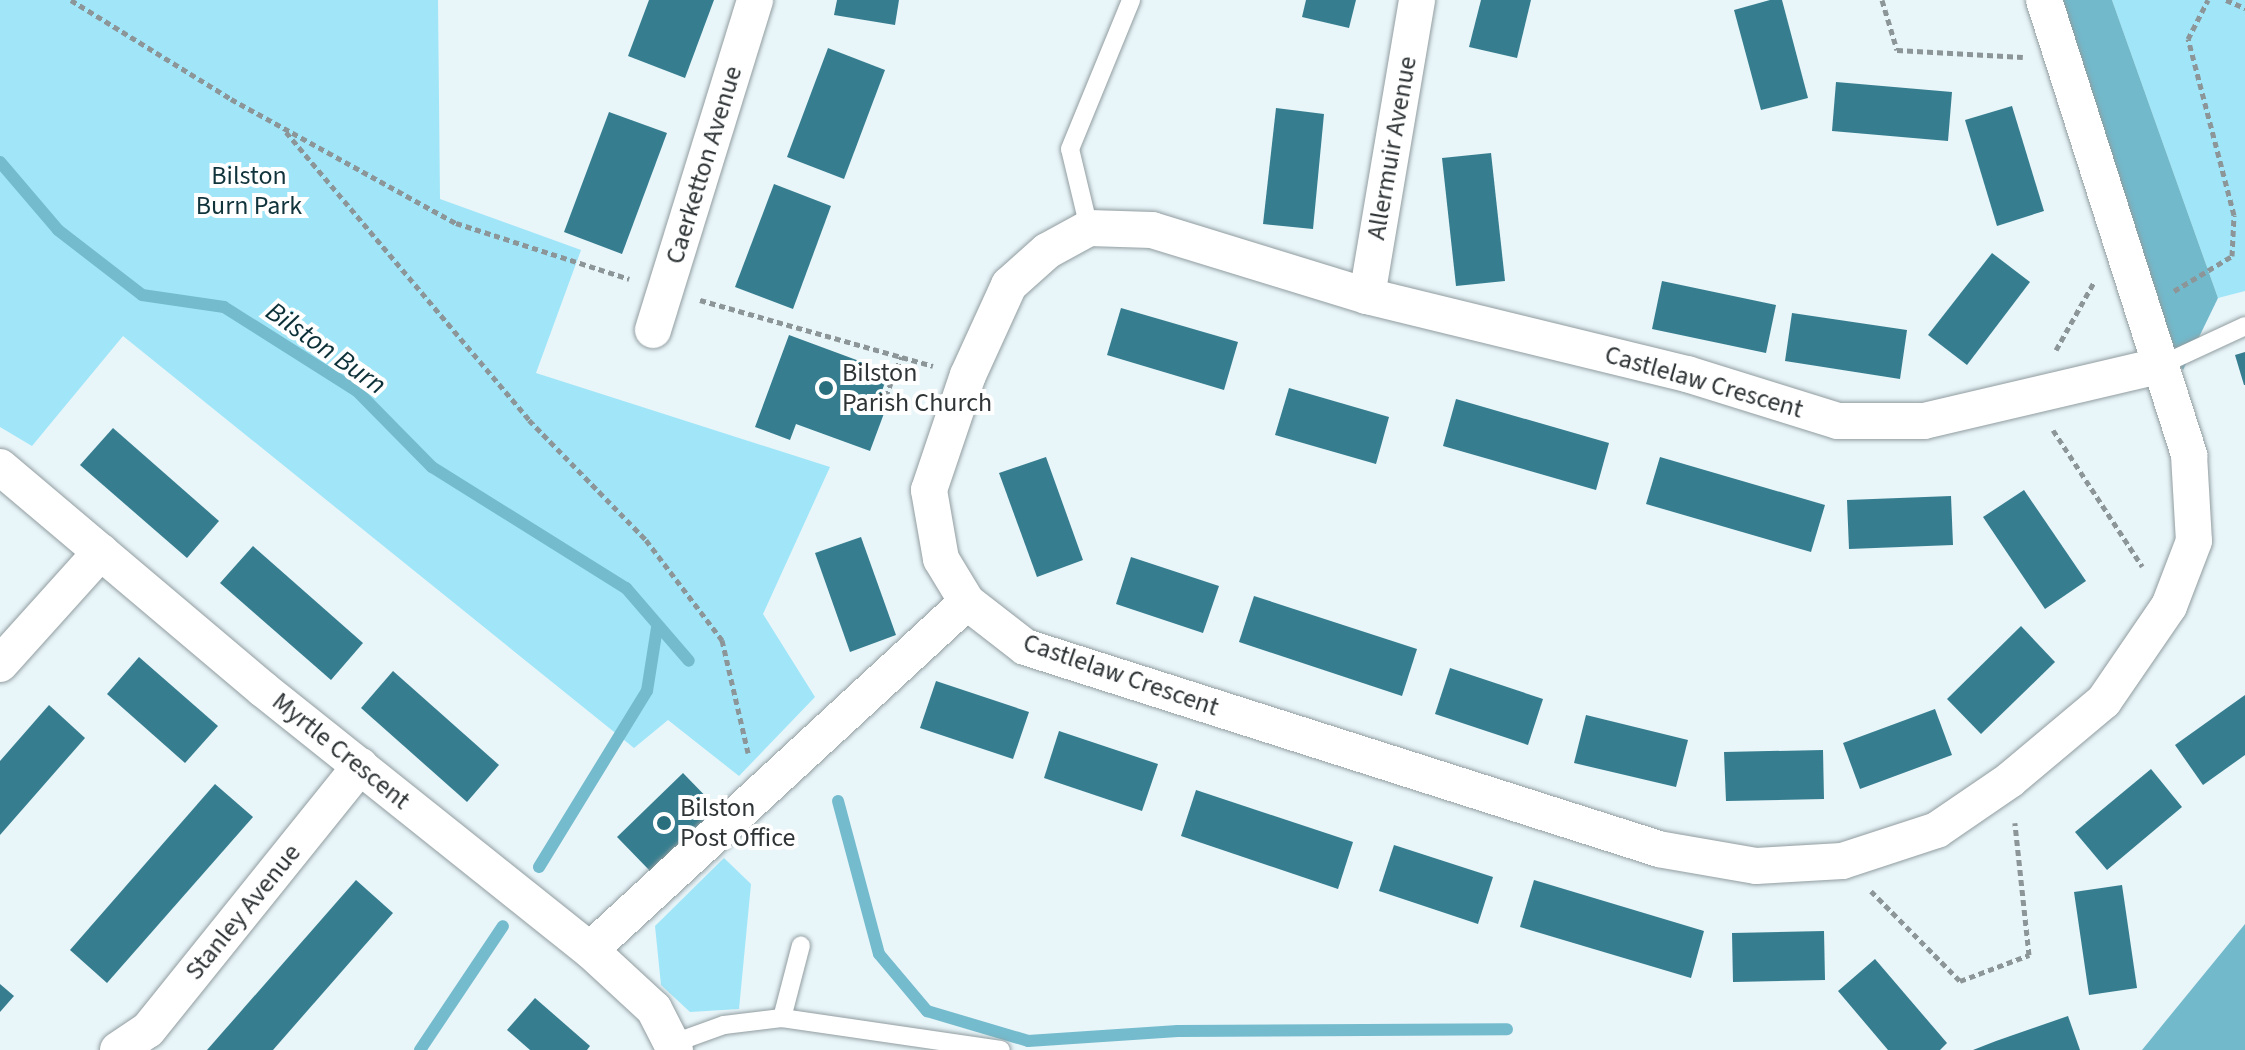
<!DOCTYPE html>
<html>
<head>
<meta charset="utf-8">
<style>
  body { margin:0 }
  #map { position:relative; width:2245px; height:1050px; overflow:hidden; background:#e8f5f9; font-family:"Source Sans 3",sans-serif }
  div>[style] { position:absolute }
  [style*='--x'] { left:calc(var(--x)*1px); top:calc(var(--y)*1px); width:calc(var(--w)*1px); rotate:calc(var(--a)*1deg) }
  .green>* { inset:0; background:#a0e6f8 }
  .forest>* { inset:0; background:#72b9cb }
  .stream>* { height:12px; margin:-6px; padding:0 6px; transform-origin:6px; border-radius:6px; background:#74bbcd }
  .building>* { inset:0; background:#367e8f }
  .path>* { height:5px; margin-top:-2.5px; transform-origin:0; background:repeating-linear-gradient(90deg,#8c9598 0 6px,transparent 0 10px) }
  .roads { filter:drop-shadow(0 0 2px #919da0) drop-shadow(0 0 2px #919da0) }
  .lane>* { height:18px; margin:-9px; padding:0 9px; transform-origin:9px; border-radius:9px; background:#fff }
  .street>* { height:36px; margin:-18px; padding:0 18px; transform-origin:18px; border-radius:18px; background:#fff }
  .dots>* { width:22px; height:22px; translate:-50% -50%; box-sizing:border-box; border:4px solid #fff; border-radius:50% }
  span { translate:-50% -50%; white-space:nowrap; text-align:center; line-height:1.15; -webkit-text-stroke:8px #fff; paint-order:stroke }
  .street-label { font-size:26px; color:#2f3436 }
  .park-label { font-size:26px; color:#11343c }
  .poi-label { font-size:26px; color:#2f3436 }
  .left { translate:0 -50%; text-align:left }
  .water-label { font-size:28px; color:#0c3038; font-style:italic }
</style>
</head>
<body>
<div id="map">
  <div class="green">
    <i style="clip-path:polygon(0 0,438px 0,440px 199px,581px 250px,536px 373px,830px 467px,763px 614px,815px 697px,739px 776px,668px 720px,634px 748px,123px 336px,32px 446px,0 427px)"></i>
    <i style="clip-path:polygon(2112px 0,2245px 0,2245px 291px,2218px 298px)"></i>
    <i style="clip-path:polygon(724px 858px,751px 884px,739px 1009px,690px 1012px,661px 985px,655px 926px)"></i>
  </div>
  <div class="forest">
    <i style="clip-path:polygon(2060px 0,2112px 0,2218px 298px,2183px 370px,2165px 344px)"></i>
    <i style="clip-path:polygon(2245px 924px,2245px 1050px,2142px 1050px)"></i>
  </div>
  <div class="stream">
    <i style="--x:0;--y:162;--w:89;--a:49.5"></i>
    <i style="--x:58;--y:230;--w:106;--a:37.7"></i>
    <i style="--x:142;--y:295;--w:83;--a:8.3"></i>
    <i style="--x:224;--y:307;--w:157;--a:32.3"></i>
    <i style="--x:357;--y:391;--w:107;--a:45.4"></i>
    <i style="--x:432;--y:467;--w:229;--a:32"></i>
    <i style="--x:626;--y:588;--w:96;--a:49.2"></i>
    <i style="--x:838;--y:801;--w:158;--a:75"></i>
    <i style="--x:879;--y:954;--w:75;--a:49.9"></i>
    <i style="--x:927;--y:1011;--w:105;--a:16.5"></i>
    <i style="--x:1028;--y:1041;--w:150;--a:-3.8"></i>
    <i style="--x:1178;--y:1031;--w:329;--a:-0.3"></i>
    <i style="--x:539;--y:867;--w:206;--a:-58.5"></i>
    <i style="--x:647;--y:691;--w:64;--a:-81"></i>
    <i style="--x:420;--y:1050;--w:149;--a:-56.2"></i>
  </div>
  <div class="building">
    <i style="clip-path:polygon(649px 0,714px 0,685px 78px,628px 56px)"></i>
    <i style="clip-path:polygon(837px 0,899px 0,895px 25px,834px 15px)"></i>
    <i style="clip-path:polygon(1306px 0,1356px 0,1349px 28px,1302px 17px)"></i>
    <i style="clip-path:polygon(1481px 0,1531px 0,1517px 58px,1469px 47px)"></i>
    <i style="clip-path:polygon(1770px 0,1782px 0,1808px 98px,1761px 110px,1734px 10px)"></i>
    <i style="clip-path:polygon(828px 48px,885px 70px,844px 179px,787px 157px)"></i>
    <i style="clip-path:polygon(1836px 82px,1952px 92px,1948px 141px,1832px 131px)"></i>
    <i style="clip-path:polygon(2012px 106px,2044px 211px,1997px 226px,1965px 120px)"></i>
    <i style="clip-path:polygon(1276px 108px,1324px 114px,1313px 229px,1263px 224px)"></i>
    <i style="clip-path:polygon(609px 112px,667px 133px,622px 254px,564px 232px)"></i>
    <i style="clip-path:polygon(1491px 153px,1505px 281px,1456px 286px,1442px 158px)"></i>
    <i style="clip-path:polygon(774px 184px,831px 206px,793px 309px,735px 287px)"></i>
    <i style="clip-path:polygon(1992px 253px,2030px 282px,1967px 365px,1928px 335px)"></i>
    <i style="clip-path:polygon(1662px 281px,1776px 305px,1766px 353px,1652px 329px)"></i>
    <i style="clip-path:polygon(1121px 308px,1238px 342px,1224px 390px,1107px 355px)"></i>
    <i style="clip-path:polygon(1792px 313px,1907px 330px,1900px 379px,1785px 361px)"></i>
    <i style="clip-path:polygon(789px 335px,889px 372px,877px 404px,886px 408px,870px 451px,796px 424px,790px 440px,755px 427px)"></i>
    <i style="clip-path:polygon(2245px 352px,2245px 385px,2244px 385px,2235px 355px)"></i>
    <i style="clip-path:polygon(1289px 388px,1389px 417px,1376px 464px,1275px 435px)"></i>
    <i style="clip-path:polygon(1456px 399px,1609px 443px,1596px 490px,1443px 446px)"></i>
    <i style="clip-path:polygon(113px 428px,219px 521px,187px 558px,80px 465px)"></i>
    <i style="clip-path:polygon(1046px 457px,1083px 560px,1037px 577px,999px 473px)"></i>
    <i style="clip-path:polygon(1660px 457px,1825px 505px,1811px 552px,1646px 504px)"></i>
    <i style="clip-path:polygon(2024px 490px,2086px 581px,2045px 609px,1983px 517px)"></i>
    <i style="clip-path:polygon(1951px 496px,1953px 545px,1849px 549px,1847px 500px)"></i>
    <i style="clip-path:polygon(861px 537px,896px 635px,850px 652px,815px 553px)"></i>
    <i style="clip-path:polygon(253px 546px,363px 643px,331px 680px,220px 583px)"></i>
    <i style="clip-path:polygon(1131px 557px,1219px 586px,1203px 633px,1116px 604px)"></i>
    <i style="clip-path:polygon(1254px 596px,1417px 649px,1402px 696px,1239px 642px)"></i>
    <i style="clip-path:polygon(2021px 626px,2055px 662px,1981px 734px,1947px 699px)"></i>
    <i style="clip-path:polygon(139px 657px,218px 726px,185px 763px,107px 694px)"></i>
    <i style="clip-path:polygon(1450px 668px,1543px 699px,1528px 745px,1435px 714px)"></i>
    <i style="clip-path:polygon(393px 671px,499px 765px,467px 802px,361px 708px)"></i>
    <i style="clip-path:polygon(936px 681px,1029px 712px,1013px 759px,920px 728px)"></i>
    <i style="clip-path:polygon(2245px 695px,2245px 755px,2203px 785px,2175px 745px)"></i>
    <i style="clip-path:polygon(49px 705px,85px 738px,0 835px,0 761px)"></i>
    <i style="clip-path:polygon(1935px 709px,1952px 755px,1860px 789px,1843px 743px)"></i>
    <i style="clip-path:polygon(1586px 715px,1688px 740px,1676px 787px,1574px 763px)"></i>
    <i style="clip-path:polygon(1059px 731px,1158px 764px,1142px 811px,1044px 778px)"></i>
    <i style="clip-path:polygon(1823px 750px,1824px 799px,1726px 801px,1724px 752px)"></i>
    <i style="clip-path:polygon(2151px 769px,2182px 807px,2107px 870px,2075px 832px)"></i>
    <i style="clip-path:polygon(683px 773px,717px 808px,651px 872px,617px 837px)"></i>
    <i style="clip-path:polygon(215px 784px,253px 817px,107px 983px,70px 950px)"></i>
    <i style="clip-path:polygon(1196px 790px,1353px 842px,1338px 889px,1181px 836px)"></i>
    <i style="clip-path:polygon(1394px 845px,1493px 877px,1478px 924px,1379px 891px)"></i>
    <i style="clip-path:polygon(356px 880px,393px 913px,273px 1050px,207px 1050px)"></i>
    <i style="clip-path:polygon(1534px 880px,1704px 931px,1691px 978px,1520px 927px)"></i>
    <i style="clip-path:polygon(2122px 885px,2137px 988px,2089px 995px,2074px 892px)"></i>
    <i style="clip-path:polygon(1824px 931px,1825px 980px,1733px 982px,1732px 933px)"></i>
    <i style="clip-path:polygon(1875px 959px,1947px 1043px,1940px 1050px,1888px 1050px,1838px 991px)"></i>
    <i style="clip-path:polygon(0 984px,14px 996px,0 1012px)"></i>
    <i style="clip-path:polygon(535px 998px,590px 1046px,587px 1050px,530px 1050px,507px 1030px)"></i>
    <i style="clip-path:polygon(2068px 1016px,2080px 1050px,1973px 1050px,1996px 1041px)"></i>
  </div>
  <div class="path">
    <i style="--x:71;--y:0;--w:188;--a:31.7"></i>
    <i style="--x:231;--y:99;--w:257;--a:28.9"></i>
    <i style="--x:456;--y:223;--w:182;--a:17.9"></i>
    <i style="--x:1882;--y:0;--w:52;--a:73.3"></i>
    <i style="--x:1897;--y:50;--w:126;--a:3.2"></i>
    <i style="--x:2226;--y:0;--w:21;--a:23"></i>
    <i style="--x:286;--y:132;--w:377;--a:49.8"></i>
    <i style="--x:529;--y:420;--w:168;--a:45.7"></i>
    <i style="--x:646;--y:540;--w:126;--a:52.8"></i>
    <i style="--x:722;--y:640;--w:116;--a:77"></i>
    <i style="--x:2174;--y:291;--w:68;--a:-31.1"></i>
    <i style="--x:2232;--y:256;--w:41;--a:-87.2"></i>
    <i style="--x:2234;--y:215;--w:182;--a:-104.6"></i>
    <i style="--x:2188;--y:39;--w:44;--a:-62.9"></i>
    <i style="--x:700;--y:300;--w:242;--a:15.8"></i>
    <i style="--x:2056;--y:350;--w:78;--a:-60.8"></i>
    <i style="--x:882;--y:406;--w:53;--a:-68.8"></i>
    <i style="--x:2053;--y:430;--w:163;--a:56.8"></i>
    <i style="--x:1871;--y:891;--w:127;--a:45.3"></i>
    <i style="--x:1960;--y:981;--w:74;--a:-20.6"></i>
    <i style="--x:2029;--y:955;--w:133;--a:-96.1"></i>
  </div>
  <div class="roads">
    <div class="lane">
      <i style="--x:1089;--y:228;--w:81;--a:-103.5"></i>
      <i style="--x:1070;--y:149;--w:161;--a:-67.7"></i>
      <i style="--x:2159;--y:366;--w:95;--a:-24.9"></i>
      <i style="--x:782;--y:1018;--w:75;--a:-75.4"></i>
      <i style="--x:674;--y:1043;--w:53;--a:-19.8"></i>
      <i style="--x:724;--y:1025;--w:58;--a:-6.9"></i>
      <i style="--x:782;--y:1018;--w:221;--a:8.3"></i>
    </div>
    <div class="street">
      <i style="--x:2044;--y:0;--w:478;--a:72.3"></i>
      <i style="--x:2189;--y:455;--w:86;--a:86.7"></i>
      <i style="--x:2194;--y:541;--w:70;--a:111"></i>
      <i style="--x:2169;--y:606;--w:115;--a:124.4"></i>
      <i style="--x:2104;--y:701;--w:123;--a:140"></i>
      <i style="--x:2010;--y:780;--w:88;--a:145.6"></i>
      <i style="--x:1937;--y:830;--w:100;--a:161.9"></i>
      <i style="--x:1842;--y:861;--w:86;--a:176.7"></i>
      <i style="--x:1756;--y:866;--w:98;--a:-170.1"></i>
      <i style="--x:1659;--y:849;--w:665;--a:-162.33"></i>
      <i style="--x:1025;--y:647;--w:73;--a:-142.2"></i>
      <i style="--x:967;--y:602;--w:50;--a:-121.2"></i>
      <i style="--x:941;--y:559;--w:70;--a:-99.9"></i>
      <i style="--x:929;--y:490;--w:121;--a:-71.3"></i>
      <i style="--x:968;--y:375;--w:99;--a:-65.5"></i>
      <i style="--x:1009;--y:285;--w:51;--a:-41.8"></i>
      <i style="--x:1047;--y:251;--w:48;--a:-28.7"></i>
      <i style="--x:1089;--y:228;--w:63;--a:1.8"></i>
      <i style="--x:1152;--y:230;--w:225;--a:17.1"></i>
      <i style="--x:1367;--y:296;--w:329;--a:13.7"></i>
      <i style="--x:1687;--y:374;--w:158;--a:17.3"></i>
      <i style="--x:1838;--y:421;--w:86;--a:0"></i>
      <i style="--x:1924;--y:421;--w:241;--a:-13.2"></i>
      <i style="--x:1367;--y:296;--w:300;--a:-80.4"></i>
      <i style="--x:653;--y:330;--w:345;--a:-72.8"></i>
      <i style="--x:0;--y:467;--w:346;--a:40.2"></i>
      <i style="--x:264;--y:690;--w:417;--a:38.6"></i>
      <i style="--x:590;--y:950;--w:87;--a:42.7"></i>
      <i style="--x:654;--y:1009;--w:46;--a:62.9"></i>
      <i style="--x:0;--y:664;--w:151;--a:-48"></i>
      <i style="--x:590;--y:950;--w:513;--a:-42.71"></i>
      <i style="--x:118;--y:1050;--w:36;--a:-34"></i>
      <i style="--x:148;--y:1030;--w:339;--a:-51.2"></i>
    </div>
  </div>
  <div class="dots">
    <i style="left:826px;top:388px;background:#2a6f7e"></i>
    <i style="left:664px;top:823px;background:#2a6f7e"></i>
  </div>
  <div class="street-label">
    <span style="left:1392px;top:148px;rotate:-80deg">Allermuir Avenue</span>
    <span style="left:704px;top:165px;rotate:-73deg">Caerketton Avenue</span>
    <span style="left:1704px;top:382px;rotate:16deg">Castlelaw Crescent</span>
    <span style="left:1121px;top:675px;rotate:19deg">Castlelaw Crescent</span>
    <span style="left:341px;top:751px;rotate:39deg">Myrtle Crescent</span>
    <span style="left:243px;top:912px;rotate:-51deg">Stanley Avenue</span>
  </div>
  <div class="park-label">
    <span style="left:249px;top:191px">Bilston<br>Burn Park</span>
  </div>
  <div class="poi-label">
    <span class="left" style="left:842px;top:388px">Bilston<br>Parish Church</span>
    <span class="left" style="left:680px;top:823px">Bilston<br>Post Office</span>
  </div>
  <div class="water-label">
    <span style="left:326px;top:348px;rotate:35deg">Bilston Burn</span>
  </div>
</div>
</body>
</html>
